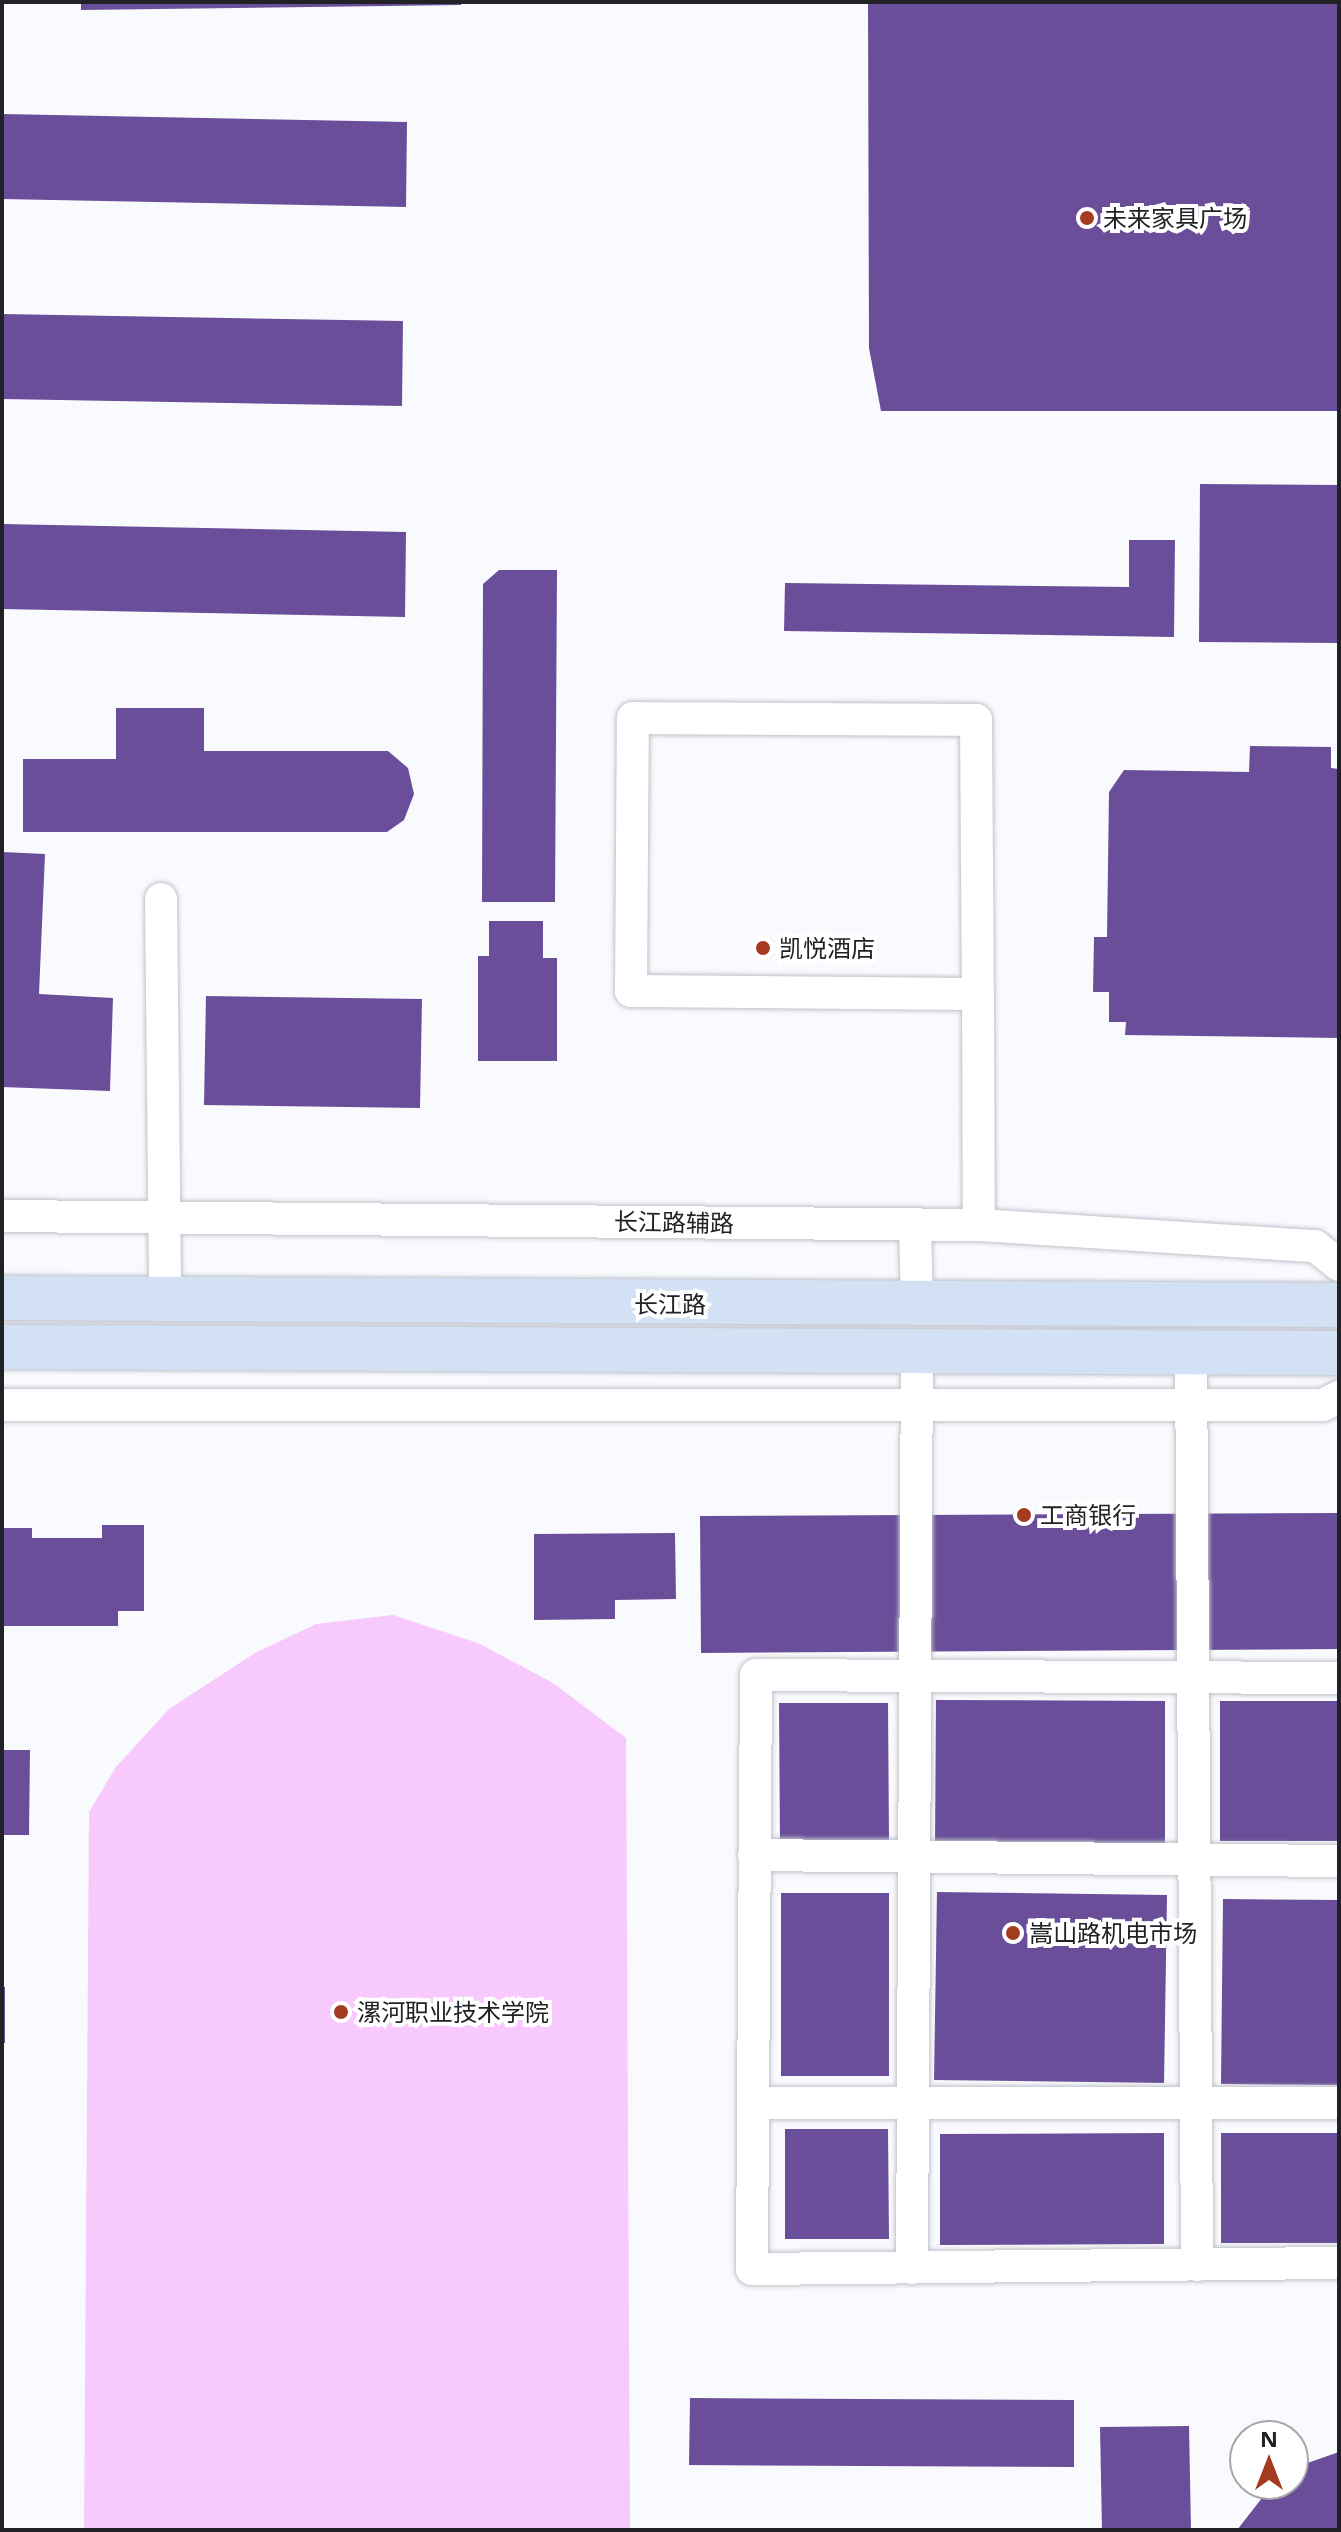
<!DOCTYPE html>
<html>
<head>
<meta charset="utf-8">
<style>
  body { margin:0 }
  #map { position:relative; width:1341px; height:2532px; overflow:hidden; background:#f9fafe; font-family:"Open Sans","Noto Sans SC",sans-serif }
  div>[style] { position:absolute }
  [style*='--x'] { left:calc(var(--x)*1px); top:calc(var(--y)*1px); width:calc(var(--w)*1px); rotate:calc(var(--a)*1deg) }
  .green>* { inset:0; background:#f8c9fd }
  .building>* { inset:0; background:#6a4e99 }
  .roads { filter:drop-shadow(0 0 2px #c0c2cb) drop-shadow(0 0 2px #c0c2cb) }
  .minor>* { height:32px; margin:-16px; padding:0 16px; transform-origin:16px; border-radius:16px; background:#fff }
  .secondary>* { height:44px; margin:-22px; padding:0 22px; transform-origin:22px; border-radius:22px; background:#d2e2f4 }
  .dots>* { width:22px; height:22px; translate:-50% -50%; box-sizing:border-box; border:4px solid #fff; border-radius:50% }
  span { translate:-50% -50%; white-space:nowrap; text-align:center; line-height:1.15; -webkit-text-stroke:8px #fff; paint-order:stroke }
  .poi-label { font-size:24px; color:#212225 }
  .left { translate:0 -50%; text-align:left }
  .street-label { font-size:24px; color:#212225 }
  .frame { position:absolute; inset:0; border:4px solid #212225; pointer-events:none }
  .north { position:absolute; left:1229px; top:2420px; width:80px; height:80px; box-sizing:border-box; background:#fff; border:2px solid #a6a7a8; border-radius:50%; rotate:0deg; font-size:22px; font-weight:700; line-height:32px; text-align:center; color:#212225 }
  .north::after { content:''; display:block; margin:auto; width:28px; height:36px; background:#a43b21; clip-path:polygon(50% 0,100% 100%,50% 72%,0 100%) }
</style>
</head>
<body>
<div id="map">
  <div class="green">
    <i style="clip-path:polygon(393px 1615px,478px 1643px,553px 1683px,626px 1738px,630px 2530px,84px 2530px,89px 1812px,116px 1767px,169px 1709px,255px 1653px,316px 1624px)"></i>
  </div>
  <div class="building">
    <i style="clip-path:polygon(81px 2px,461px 2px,461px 5px,81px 10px)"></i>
    <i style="clip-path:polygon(868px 2px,1339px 2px,1339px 411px,881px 411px,869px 348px)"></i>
    <i style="clip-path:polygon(2px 114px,407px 122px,406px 207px,2px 199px)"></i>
    <i style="clip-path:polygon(2px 314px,403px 321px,402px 406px,2px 399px)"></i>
    <i style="clip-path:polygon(1200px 484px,1339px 485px,1339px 643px,1199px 642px)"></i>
    <i style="clip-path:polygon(2px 524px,406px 532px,405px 617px,2px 609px)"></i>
    <i style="clip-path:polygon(1129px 540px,1175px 540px,1174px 637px,784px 631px,785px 583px,1129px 587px)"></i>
    <i style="clip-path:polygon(499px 570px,557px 570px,555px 902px,482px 902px,483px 584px)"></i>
    <i style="clip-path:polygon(116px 708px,204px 708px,204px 751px,388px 751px,408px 768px,414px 794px,404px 820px,387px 832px,23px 832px,23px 759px,116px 759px)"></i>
    <i style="clip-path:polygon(1250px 746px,1331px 747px,1331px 768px,1339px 769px,1339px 1038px,1125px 1035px,1126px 1022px,1109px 1022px,1109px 992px,1093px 992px,1094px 937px,1107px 937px,1109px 792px,1124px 770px,1249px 772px)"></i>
    <i style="clip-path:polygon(2px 852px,45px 854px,39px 994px,113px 998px,110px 1091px,2px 1087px)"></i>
    <i style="clip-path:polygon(489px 921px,543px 921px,543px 958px,557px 958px,557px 1061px,478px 1061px,478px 956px,489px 956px)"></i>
    <i style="clip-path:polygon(206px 996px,422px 999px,420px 1108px,204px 1105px)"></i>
    <i style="clip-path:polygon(1339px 1513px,1339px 1649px,701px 1653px,700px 1516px)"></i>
    <i style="clip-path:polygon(102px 1525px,144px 1525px,144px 1611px,118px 1611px,118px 1626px,2px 1626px,2px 1528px,32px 1528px,32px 1538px,102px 1538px)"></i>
    <i style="clip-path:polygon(675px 1533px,676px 1599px,615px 1600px,615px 1619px,534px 1620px,534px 1534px)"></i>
    <i style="clip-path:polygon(936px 1700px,1165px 1701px,1165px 1843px,935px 1843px)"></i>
    <i style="clip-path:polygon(1220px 1701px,1339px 1701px,1339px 1841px,1220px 1841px)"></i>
    <i style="clip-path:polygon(779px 1703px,888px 1703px,889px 1843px,780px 1844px)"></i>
    <i style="clip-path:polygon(2px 1750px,30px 1750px,29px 1835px,2px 1835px)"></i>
    <i style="clip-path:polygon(937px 1892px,1167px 1895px,1164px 2083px,934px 2080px)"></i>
    <i style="clip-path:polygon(781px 1893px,889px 1893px,889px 2076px,781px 2076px)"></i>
    <i style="clip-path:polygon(1223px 1899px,1339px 1900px,1339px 2085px,1221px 2084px)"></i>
    <i style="clip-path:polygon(2px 1987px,5px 1987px,5px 2043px,2px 2043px)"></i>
    <i style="clip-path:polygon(785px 2129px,888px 2129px,889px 2239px,785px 2239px)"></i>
    <i style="clip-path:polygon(1164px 2133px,1164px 2244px,940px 2245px,940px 2134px)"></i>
    <i style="clip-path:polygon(1221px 2133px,1339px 2133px,1339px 2243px,1221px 2243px)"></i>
    <i style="clip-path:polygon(690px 2398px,1074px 2400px,1074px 2467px,689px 2465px)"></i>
    <i style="clip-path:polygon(1189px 2426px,1191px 2530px,1102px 2530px,1100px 2427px)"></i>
    <i style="clip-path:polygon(1339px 2452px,1339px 2530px,1237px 2530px,1273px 2484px,1293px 2484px,1293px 2468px)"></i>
  </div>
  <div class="roads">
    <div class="minor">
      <i style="--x:161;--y:899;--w:401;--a:89.4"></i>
      <i style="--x:978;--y:994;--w:347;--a:-179.5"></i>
      <i style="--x:631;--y:991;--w:273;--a:-89.6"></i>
      <i style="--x:633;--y:718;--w:343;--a:0.3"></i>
      <i style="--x:976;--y:720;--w:274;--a:89.6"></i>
      <i style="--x:978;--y:994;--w:231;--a:89.8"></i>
      <i style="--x:2;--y:1216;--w:977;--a:0.53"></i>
      <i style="--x:979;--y:1225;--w:337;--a:3.6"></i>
      <i style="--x:1315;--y:1246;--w:31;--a:38"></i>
      <i style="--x:915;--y:1224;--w:82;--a:88.6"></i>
      <i style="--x:1191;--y:1352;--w:913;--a:89.62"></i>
      <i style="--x:2;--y:1405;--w:1321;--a:0"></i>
      <i style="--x:1323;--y:1405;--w:18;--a:-27"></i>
      <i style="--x:1339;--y:1678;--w:583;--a:-179.71"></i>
      <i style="--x:756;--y:1675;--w:594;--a:90.39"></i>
      <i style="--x:752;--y:2269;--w:587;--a:-0.59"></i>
      <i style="--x:754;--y:1855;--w:585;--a:0.59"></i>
      <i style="--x:753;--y:2103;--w:586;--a:0"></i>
      <i style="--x:912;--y:2268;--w:917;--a:-89.69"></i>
    </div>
    <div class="secondary">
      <i style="--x:2;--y:1298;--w:1337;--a:0.3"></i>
      <i style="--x:2;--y:1347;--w:1337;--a:0.26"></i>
    </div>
  </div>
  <div class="dots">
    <i style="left:1087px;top:218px;background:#a43b21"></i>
    <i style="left:763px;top:948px;background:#a43b21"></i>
    <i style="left:1024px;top:1515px;background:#a43b21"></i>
    <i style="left:1013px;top:1933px;background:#a43b21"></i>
    <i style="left:341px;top:2012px;background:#a43b21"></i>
  </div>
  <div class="poi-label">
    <span class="left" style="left:1103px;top:218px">未来家具广场</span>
    <span class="left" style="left:779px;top:948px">凯悦酒店</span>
    <span class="left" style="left:1040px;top:1515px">工商银行</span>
    <span class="left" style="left:1029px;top:1933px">嵩山路机电市场</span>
    <span class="left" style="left:357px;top:2012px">漯河职业技术学院</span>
  </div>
  <div class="street-label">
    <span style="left:674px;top:1222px;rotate:1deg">长江路辅路</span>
    <span style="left:670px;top:1304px">长江路</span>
  </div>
  <div class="frame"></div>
  <div class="north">N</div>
</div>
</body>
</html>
